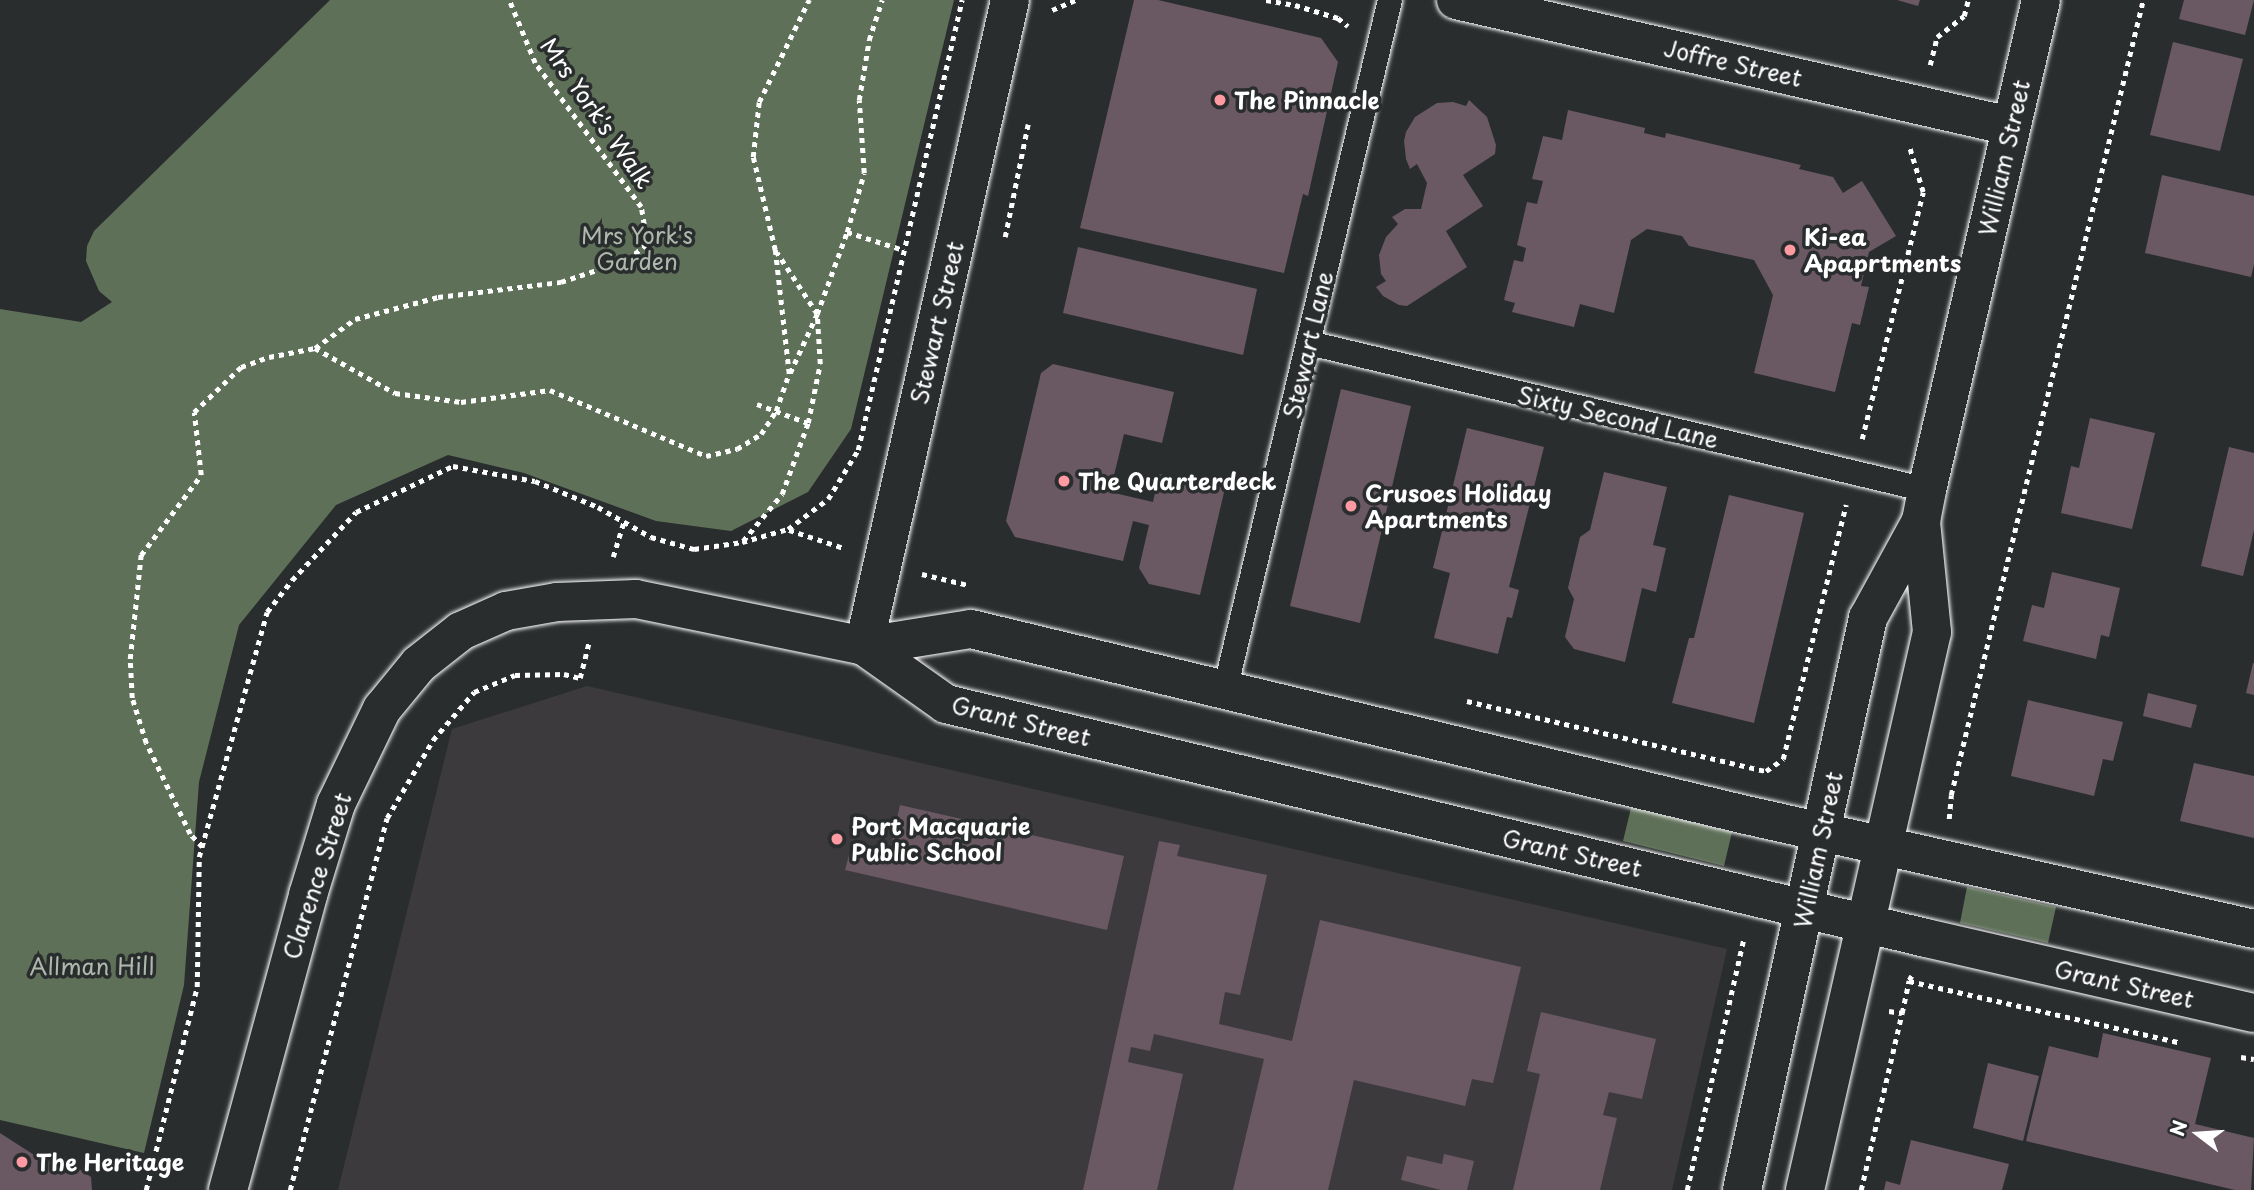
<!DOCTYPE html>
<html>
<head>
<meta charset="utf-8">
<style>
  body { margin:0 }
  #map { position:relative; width:2254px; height:1190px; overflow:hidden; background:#2a2d2e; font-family:"Playpen Sans",sans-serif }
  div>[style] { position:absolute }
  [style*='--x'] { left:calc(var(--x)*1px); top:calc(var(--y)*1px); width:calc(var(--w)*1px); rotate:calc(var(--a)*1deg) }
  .built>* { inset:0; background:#3d3a3e }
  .green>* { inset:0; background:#5f7059 }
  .building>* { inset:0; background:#6a5962 }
  .path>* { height:4.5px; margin-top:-2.25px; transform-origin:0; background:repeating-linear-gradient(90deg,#fff 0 5px,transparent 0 10px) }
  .roads { filter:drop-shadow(0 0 2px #fff) drop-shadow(0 0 2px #fff) }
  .lane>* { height:24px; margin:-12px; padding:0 12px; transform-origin:12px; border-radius:12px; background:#2a2d2e }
  .street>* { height:38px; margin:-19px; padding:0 19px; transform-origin:19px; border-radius:19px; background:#2a2d2e }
  .secondary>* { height:38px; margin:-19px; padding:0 19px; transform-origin:19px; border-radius:19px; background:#2a2d2e }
  .dots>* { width:19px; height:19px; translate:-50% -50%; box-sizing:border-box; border:4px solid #2a2d2e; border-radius:50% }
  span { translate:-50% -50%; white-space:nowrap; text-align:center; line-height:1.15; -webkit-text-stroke:7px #2a2d2e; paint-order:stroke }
  .street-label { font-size:23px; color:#fff }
  .poi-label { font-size:23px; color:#fff; font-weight:700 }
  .left { translate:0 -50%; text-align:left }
  .park-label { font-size:23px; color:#afb8ac }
  .north { position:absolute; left:2163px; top:1099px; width:70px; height:70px; -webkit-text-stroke:5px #2a2d2e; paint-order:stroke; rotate:287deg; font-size:19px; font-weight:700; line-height:28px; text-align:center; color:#fff }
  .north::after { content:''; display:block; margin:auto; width:24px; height:32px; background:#fff; clip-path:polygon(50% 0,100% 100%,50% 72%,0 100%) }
</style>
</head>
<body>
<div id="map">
  <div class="built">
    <i style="clip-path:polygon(587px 686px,1727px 949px,1672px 1190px,338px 1190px,452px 729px)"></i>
  </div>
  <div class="green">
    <i style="clip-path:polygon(330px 0,954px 0,851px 429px,808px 492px,731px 531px,656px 521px,524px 473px,448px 455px,336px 505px,239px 625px,199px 782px,184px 985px,144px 1153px,0 1120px,0 309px,81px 322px,112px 302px,99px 291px,86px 261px,87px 246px,94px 231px)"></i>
    <i style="clip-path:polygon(1631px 808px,1732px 832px,1724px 866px,1623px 841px)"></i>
    <i style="clip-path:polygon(1967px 887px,2056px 907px,2048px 943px,1960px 923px)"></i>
  </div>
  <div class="building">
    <i style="clip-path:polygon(1134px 0,1158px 0,1321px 38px,1338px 62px,1308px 196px,1303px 194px,1284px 273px,1080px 228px)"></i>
    <i style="clip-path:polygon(1897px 0,1920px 0,1918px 6px)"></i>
    <i style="clip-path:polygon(2184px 0,2254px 0,2245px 35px,2179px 19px)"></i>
    <i style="clip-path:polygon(2173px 42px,2243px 59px,2220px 151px,2150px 135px)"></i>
    <i style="clip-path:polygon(1469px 100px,1487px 117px,1496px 145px,1495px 154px,1463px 175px,1483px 206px,1446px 231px,1467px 267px,1407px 306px,1399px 305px,1383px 296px,1376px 287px,1386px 281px,1381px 274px,1379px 255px,1386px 237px,1398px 224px,1392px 217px,1405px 209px,1421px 209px,1427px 183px,1417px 164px,1410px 169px,1406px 159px,1404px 141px,1406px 132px,1415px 117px,1437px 103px,1453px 102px,1466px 106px)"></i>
    <i style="clip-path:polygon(1568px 110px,1645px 128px,1644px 133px,1665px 138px,1666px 133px,1801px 165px,1799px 169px,1833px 177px,1843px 193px,1862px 181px,1896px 236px,1869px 252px,1861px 286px,1869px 287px,1860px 325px,1852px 323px,1835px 392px,1754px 373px,1773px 295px,1754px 260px,1689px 246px,1682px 236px,1647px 229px,1631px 240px,1614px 313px,1580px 304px,1574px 327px,1512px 312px,1515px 303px,1504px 300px,1514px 260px,1523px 262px,1526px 248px,1517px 245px,1527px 202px,1537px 204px,1543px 181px,1532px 179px,1543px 136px,1562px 140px)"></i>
    <i style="clip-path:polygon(2162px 175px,2254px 196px,2254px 264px,2251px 277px,2145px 253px)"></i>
    <i style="clip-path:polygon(1078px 247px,1257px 289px,1243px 355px,1063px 313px)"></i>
    <i style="clip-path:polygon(1053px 364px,1174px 392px,1162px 443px,1124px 434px,1110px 492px,1153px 502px,1159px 474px,1225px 488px,1200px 595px,1149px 584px,1139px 568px,1149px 525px,1133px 521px,1123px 561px,1015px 537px,1006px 521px,1041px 373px)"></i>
    <i style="clip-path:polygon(1341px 389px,1411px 406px,1360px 623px,1290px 606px)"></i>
    <i style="clip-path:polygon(2090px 418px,2155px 433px,2132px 529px,2061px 513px,2071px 466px,2079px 468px)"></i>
    <i style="clip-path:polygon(1467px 428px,1544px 447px,1509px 587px,1519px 590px,1512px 618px,1507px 617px,1498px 654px,1434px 638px,1450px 573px,1433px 568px)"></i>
    <i style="clip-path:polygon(2229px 447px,2254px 453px,2254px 530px,2243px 576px,2201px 566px)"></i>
    <i style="clip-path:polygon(1604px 472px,1667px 487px,1653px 545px,1666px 548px,1656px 592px,1642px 588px,1625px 662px,1574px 649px,1565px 637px,1574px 599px,1568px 588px,1580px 537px,1590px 530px)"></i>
    <i style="clip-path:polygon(1729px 495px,1804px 513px,1754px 723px,1672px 703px,1689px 638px,1694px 638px)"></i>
    <i style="clip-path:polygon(2052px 572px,2120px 588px,2109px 637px,2101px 635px,2096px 659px,2023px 641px,2032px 605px,2044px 608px)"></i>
    <i style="clip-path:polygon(2253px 663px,2254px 663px,2254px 695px,2246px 693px)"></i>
    <i style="clip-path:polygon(2148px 693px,2197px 705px,2191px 728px,2143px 716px)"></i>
    <i style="clip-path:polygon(2028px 700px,2123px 722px,2113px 761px,2103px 759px,2094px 796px,2011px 776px)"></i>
    <i style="clip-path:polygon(2194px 763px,2254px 776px,2254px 838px,2180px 821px)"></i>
    <i style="clip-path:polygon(900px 805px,1124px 856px,1107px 930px,845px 870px,849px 855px,887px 864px)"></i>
    <i style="clip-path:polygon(1159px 841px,1180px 845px,1177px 856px,1267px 875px,1240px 995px,1225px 992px,1219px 1024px,1292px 1041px,1320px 920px,1521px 967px,1493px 1083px,1472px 1079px,1465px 1106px,1354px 1080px,1328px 1190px,1233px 1190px,1264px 1059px,1154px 1034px,1150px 1051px,1131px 1047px,1128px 1062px,1183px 1074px,1157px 1190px,1083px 1190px)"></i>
    <i style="clip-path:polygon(1541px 1012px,1656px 1039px,1642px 1099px,1609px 1092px,1603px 1115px,1617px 1118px,1600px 1190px,1513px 1190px,1540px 1074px,1527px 1071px)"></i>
    <i style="clip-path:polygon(2103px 1033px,2211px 1058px,2195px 1124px,2254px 1138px,2251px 1190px,2235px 1190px,2026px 1141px,2049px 1046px,2098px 1058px)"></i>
    <i style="clip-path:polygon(1988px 1063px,2039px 1076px,2023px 1141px,1973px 1128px)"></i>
    <i style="clip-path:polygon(0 1133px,45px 1162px,58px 1155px,69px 1158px,73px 1165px,91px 1177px,92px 1190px,0 1190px)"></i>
    <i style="clip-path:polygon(1911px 1140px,2009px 1164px,2002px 1190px,1884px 1190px,1886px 1181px,1900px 1185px)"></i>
    <i style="clip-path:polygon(1444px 1154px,1474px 1161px,1467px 1190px,1441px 1190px,1401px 1180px,1407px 1156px,1442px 1164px)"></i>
  </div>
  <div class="path">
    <i style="--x:1266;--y:0;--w:29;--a:10"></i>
    <i style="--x:1295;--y:5;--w:45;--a:16.8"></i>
    <i style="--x:1338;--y:18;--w:13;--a:39"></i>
    <i style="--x:1052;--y:10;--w:25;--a:-23"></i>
    <i style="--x:1930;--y:65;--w:29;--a:-76"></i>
    <i style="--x:1937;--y:37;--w:34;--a:-38"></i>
    <i style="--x:1964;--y:16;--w:16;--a:-76"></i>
    <i style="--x:847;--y:232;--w:60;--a:17.5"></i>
    <i style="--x:1005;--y:237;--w:115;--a:-78.5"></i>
    <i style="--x:315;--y:348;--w:92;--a:29.4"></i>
    <i style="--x:395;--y:393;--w:67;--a:7.8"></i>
    <i style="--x:461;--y:402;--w:90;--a:-7.7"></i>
    <i style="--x:550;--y:390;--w:169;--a:22.9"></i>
    <i style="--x:706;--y:456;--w:32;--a:-13"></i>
    <i style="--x:737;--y:449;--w:28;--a:-32"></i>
    <i style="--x:761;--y:434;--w:27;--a:-57"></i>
    <i style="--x:776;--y:411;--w:39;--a:-71"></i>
    <i style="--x:789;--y:374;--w:125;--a:-96.4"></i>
    <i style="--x:775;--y:250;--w:96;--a:-103.3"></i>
    <i style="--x:753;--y:157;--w:55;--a:-83.8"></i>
    <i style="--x:759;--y:102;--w:114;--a:-63.9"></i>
    <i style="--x:790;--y:373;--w:65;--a:-65.4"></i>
    <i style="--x:817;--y:314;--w:87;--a:-69.9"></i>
    <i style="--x:847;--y:232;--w:61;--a:-73.9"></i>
    <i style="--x:864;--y:173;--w:73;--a:-93.9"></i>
    <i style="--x:859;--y:100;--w:61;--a:-80.5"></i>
    <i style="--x:869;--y:40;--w:42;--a:-72"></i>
    <i style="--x:757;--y:404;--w:54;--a:20.4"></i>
    <i style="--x:1862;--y:439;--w:254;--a:-76.1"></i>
    <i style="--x:1923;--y:192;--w:48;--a:-106.9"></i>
    <i style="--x:789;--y:530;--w:58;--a:18.1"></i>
    <i style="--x:743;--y:541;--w:61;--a:-50.3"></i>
    <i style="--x:782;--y:494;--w:76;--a:-69.9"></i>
    <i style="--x:808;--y:423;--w:60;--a:-78.5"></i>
    <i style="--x:820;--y:364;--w:50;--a:-93.4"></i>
    <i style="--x:817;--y:314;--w:73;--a:-123.3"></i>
    <i style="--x:613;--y:557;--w:37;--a:-73"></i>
    <i style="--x:922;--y:574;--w:47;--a:13.4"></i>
    <i style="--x:1467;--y:701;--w:307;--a:13.2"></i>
    <i style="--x:1766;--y:771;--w:21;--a:-35"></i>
    <i style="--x:1783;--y:759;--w:262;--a:-76.1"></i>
    <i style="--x:1949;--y:819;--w:24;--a:-85"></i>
    <i style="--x:1951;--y:795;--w:818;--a:-76.42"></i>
    <i style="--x:202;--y:847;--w:18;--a:-133"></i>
    <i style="--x:190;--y:834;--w:101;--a:-115.8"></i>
    <i style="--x:146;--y:743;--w:47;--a:-107.3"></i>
    <i style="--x:132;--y:698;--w:39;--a:-93"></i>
    <i style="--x:130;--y:659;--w:105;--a:-84"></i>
    <i style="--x:141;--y:555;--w:100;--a:-53.1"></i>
    <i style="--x:201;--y:475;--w:63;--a:-96.3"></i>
    <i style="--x:194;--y:412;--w:65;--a:-43.8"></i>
    <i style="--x:241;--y:367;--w:30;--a:-20"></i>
    <i style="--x:269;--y:357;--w:47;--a:-11.1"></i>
    <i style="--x:315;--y:348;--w:49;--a:-35.9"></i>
    <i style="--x:355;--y:319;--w:86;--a:-14.8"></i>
    <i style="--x:438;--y:297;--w:124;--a:-7"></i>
    <i style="--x:561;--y:282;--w:70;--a:-18.4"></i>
    <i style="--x:627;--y:260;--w:26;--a:-39"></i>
    <i style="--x:647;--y:244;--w:37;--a:-99"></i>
    <i style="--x:641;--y:207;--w:179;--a:-126.4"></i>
    <i style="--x:535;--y:63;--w:68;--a:-112.4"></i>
    <i style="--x:1912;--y:976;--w:6;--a:121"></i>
    <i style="--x:1909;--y:981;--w:279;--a:12.8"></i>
    <i style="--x:1889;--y:1011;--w:13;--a:9"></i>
    <i style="--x:1902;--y:1013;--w:33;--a:-78"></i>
    <i style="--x:2241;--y:1057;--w:13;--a:9"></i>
    <i style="--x:146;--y:1190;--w:209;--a:-75.9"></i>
    <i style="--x:197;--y:987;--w:130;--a:-89.1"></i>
    <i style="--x:199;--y:857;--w:254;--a:-74.5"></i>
    <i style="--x:267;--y:612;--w:41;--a:-52"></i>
    <i style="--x:292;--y:580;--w:93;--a:-46.7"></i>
    <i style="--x:356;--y:512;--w:107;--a:-25.4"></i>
    <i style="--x:453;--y:466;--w:83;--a:10.4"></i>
    <i style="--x:535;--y:481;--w:68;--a:22.4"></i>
    <i style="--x:598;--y:507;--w:61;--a:29.5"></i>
    <i style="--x:651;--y:537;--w:45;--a:15.6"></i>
    <i style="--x:694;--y:549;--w:49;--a:-8.3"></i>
    <i style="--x:742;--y:542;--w:48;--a:-15.8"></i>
    <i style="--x:788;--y:529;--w:50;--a:-36.9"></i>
    <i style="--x:828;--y:499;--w:57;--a:-58.5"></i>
    <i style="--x:858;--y:450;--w:462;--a:-77"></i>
    <i style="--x:290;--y:1190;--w:384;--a:-75.4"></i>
    <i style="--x:387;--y:818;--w:91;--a:-59.5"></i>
    <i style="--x:433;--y:740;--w:63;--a:-49.5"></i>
    <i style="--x:474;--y:692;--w:44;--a:-22.5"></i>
    <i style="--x:515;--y:675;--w:49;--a:-1.2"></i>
    <i style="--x:564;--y:674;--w:16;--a:14"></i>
    <i style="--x:580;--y:678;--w:36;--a:-76"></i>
    <i style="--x:1687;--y:1190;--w:259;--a:-77.3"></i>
    <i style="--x:1861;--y:1190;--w:182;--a:-77"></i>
  </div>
  <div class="roads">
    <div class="lane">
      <i style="--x:1309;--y:343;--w:635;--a:13.38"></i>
      <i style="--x:1225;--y:690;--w:709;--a:-76.55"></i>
    </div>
    <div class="street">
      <i style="--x:1456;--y:0;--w:568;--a:12.81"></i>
      <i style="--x:864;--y:646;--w:100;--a:35.3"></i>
      <i style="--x:946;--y:704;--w:1008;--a:13.43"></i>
      <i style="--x:1926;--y:938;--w:336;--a:12.9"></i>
      <i style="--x:228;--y:1190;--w:306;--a:-74.8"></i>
      <i style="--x:308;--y:895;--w:95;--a:-72.9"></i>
      <i style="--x:336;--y:804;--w:106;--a:-64.2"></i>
      <i style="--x:382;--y:709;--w:58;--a:-50.6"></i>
      <i style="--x:419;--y:664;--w:53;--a:-38.2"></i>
      <i style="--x:461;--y:631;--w:49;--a:-24"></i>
      <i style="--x:506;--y:611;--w:52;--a:-10"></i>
      <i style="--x:557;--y:602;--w:79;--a:-2.2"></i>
      <i style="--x:636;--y:599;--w:233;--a:11.6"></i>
      <i style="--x:864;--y:646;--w:108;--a:-9"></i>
      <i style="--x:971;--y:629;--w:797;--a:13.5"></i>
      <i style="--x:1746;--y:815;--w:521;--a:12.65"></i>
    </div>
    <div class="secondary">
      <i style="--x:864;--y:646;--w:662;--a:-77.26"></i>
      <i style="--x:1742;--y:1190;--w:586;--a:-77.58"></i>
      <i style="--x:1868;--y:618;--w:111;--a:-61.3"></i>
      <i style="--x:1805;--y:1190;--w:572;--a:-77.18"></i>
      <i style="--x:1932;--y:632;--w:112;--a:-95.7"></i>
      <i style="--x:1921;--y:521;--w:32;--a:-79"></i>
      <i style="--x:1927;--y:490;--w:503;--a:-76.9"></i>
    </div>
  </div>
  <div class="dots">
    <i style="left:1220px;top:100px;background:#ff9aa2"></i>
    <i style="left:1790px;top:250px;background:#ff9aa2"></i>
    <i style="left:1064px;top:481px;background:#ff9aa2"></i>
    <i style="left:1351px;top:506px;background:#ff9aa2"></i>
    <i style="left:837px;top:839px;background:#ff9aa2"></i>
    <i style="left:22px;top:1162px;background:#ff9aa2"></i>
  </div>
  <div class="street-label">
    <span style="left:1733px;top:63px;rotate:13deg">Joffre Street</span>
    <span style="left:597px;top:113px;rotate:55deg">Mrs York's Walk</span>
    <span style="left:2004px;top:158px;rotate:-77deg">William Street</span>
    <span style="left:937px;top:323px;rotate:-77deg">Stewart Street</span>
    <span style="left:1308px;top:345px;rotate:-77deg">Stewart Lane</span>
    <span style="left:1618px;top:417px;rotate:13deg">Sixty Second Lane</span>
    <span style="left:1021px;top:721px;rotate:14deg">Grant Street</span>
    <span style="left:1818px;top:850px;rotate:-78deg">William Street</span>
    <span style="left:1572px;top:853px;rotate:13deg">Grant Street</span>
    <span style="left:317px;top:876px;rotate:-72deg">Clarence Street</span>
    <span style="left:2124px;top:984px;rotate:13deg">Grant Street</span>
  </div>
  <div class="poi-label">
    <span class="left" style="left:1234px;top:100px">The Pinnacle</span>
    <span class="left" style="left:1804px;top:250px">Ki-ea<br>Apaprtments</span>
    <span class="left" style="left:1078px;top:481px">The Quarterdeck</span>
    <span class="left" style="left:1365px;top:506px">Crusoes Holiday<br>Apartments</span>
    <span class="left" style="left:851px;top:839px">Port Macquarie<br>Public School</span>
    <span class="left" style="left:36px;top:1162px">The Heritage</span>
  </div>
  <div class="park-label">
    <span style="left:637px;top:248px">Mrs York's<br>Garden</span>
    <span style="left:92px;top:966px">Allman Hill</span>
  </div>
  <div class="north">N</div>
</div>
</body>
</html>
